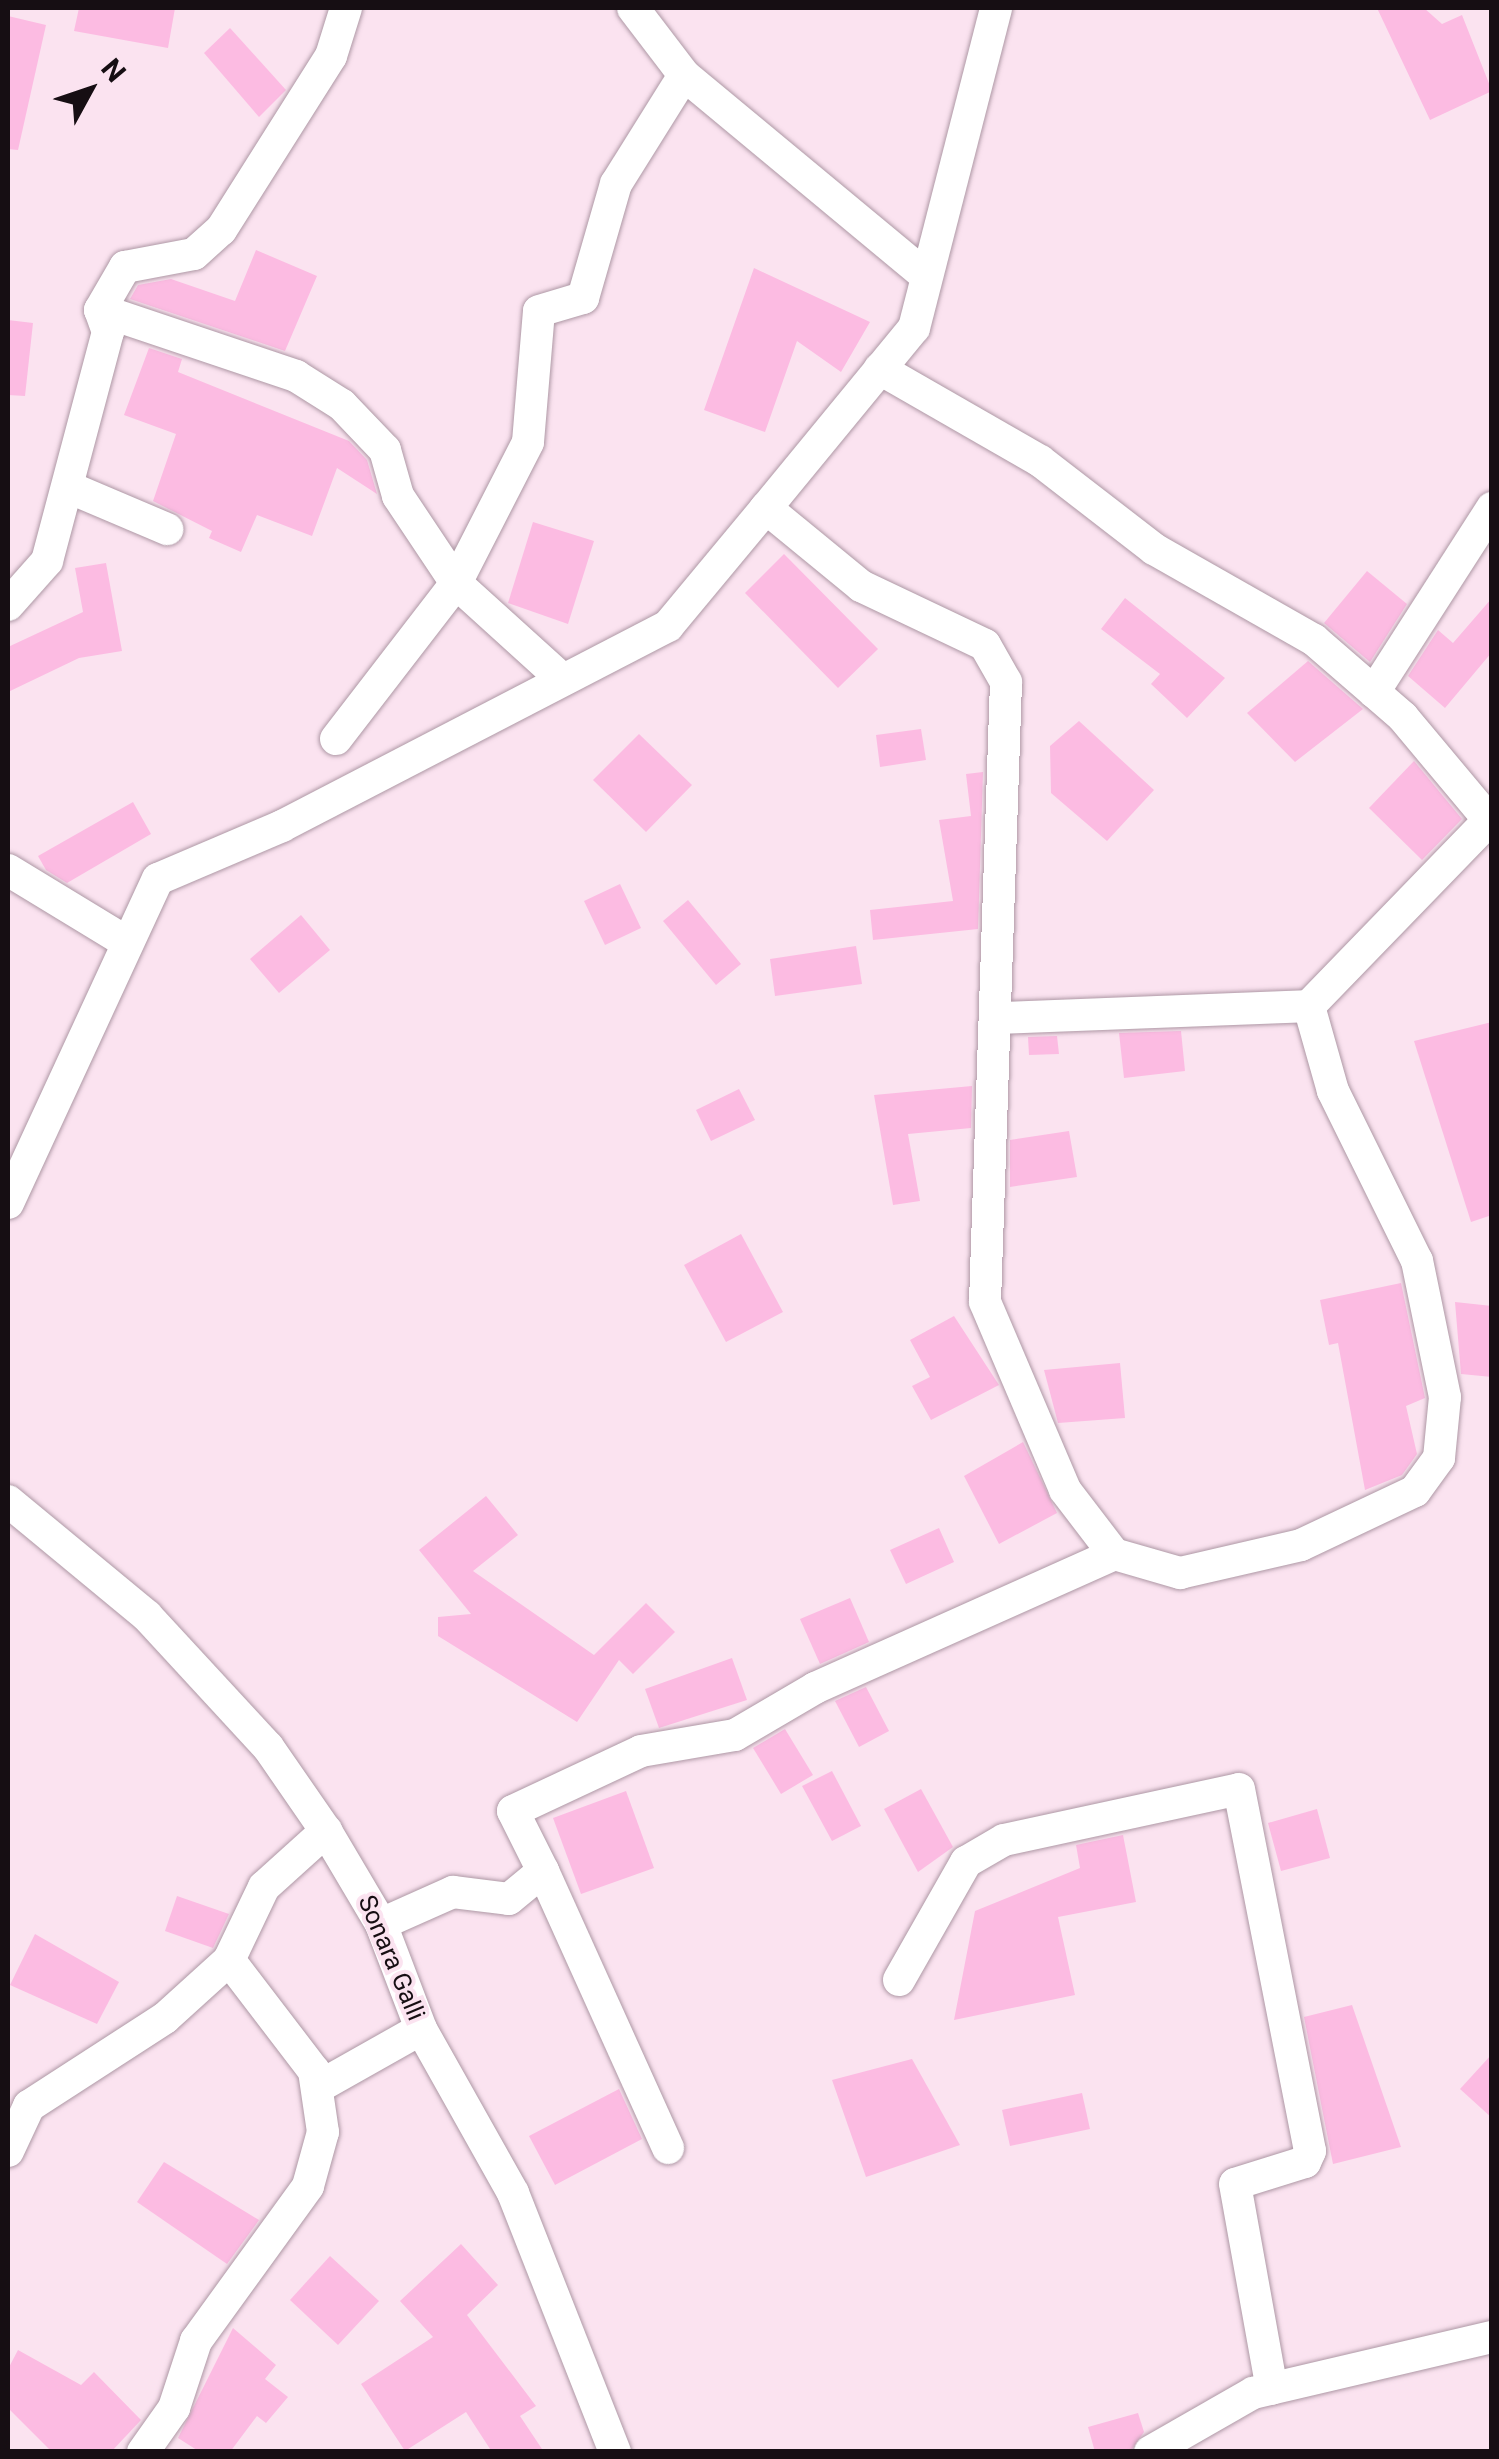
<!DOCTYPE html>
<html>
<head>
<meta charset="utf-8">
<style>
  body { margin:0 }
  #map { position:relative; width:1499px; height:2459px; overflow:hidden; background:#fbe3f0; font-family:Roboto,sans-serif }
  div>[style] { position:absolute }
  [style*='--x'] { left:calc(var(--x)*1px); top:calc(var(--y)*1px); width:calc(var(--w)*1px); rotate:calc(var(--a)*1deg) }
  .building>* { inset:0; background:#fcbbe2 }
  .roads { filter:drop-shadow(0 0 2px #ae98a5) drop-shadow(0 0 2px #ae98a5) }
  .minor>* { height:32px; margin:-16px; padding:0 16px; transform-origin:16px; border-radius:16px; background:#fff }
  span { translate:-50% -50%; white-space:nowrap; text-align:center; line-height:1.15; -webkit-text-stroke:8px #fbe3f0; paint-order:stroke }
  .street-label { font-size:25px; color:#160e13 }
  .frame { position:absolute; inset:0; border:10px solid #160e13; pointer-events:none }
  .north { position:absolute; left:40px; top:40px; width:100px; height:100px; -webkit-text-stroke:8px #fbe3f0; paint-order:stroke; rotate:50deg; font-size:28px; font-weight:700; line-height:40px; text-align:center; color:#160e13 }
  .north::after { content:''; display:block; margin:auto; width:35px; height:45px; background:#160e13; clip-path:polygon(50% 0,100% 100%,50% 72%,0 100%) }
</style>
</head>
<body>
<div id="map">
  <div class="building">
    <i style="clip-path:polygon(79px 8px,175px 8px,168px 48px,74px 31px)"></i>
    <i style="clip-path:polygon(1377px 8px,1424px 8px,1442px 24px,1462px 15px,1492px 91px,1430px 120px)"></i>
    <i style="clip-path:polygon(8px 16px,46px 25px,18px 150px,8px 149px)"></i>
    <i style="clip-path:polygon(230px 28px,286px 90px,259px 117px,204px 53px)"></i>
    <i style="clip-path:polygon(256px 250px,317px 276px,285px 351px,130px 299px,138px 285px,171px 279px,235px 301px)"></i>
    <i style="clip-path:polygon(754px 268px,870px 322px,841px 372px,797px 341px,765px 432px,704px 410px)"></i>
    <i style="clip-path:polygon(8px 320px,33px 323px,25px 396px,8px 395px)"></i>
    <i style="clip-path:polygon(149px 348px,182px 359px,178px 372px,349px 441px,367px 460px,377px 494px,337px 468px,312px 536px,257px 515px,241px 552px,209px 538px,212px 531px,153px 501px,176px 434px,124px 415px)"></i>
    <i style="clip-path:polygon(533px 522px,594px 541px,568px 624px,508px 603px)"></i>
    <i style="clip-path:polygon(784px 554px,878px 649px,838px 688px,745px 593px)"></i>
    <i style="clip-path:polygon(106px 563px,122px 651px,79px 658px,8px 692px,8px 647px,83px 612px,75px 568px)"></i>
    <i style="clip-path:polygon(1367px 571px,1407px 604px,1370px 662px,1324px 623px)"></i>
    <i style="clip-path:polygon(1125px 598px,1225px 678px,1187px 718px,1151px 684px,1160px 674px,1101px 629px)"></i>
    <i style="clip-path:polygon(1492px 598px,1492px 652px,1445px 708px,1408px 676px,1438px 630px,1453px 643px)"></i>
    <i style="clip-path:polygon(1308px 661px,1363px 709px,1295px 762px,1247px 713px)"></i>
    <i style="clip-path:polygon(1079px 721px,1154px 790px,1107px 841px,1051px 793px,1050px 746px)"></i>
    <i style="clip-path:polygon(921px 729px,926px 760px,880px 767px,876px 735px)"></i>
    <i style="clip-path:polygon(639px 734px,692px 785px,646px 832px,593px 780px)"></i>
    <i style="clip-path:polygon(1414px 761px,1462px 819px,1422px 860px,1369px 808px)"></i>
    <i style="clip-path:polygon(983px 772px,978px 929px,873px 940px,870px 910px,953px 901px,939px 820px,971px 816px,966px 774px)"></i>
    <i style="clip-path:polygon(133px 802px,151px 834px,67px 883px,46px 870px,38px 856px)"></i>
    <i style="clip-path:polygon(620px 884px,641px 928px,605px 945px,584px 901px)"></i>
    <i style="clip-path:polygon(688px 900px,741px 964px,716px 985px,663px 921px)"></i>
    <i style="clip-path:polygon(301px 915px,330px 950px,279px 993px,250px 959px)"></i>
    <i style="clip-path:polygon(856px 946px,862px 984px,775px 996px,770px 959px)"></i>
    <i style="clip-path:polygon(1492px 1022px,1492px 1215px,1471px 1222px,1414px 1041px)"></i>
    <i style="clip-path:polygon(1181px 1031px,1185px 1071px,1124px 1078px,1119px 1033px)"></i>
    <i style="clip-path:polygon(1057px 1036px,1059px 1054px,1029px 1055px,1028px 1037px)"></i>
    <i style="clip-path:polygon(972px 1086px,971px 1128px,908px 1134px,920px 1201px,893px 1205px,874px 1095px)"></i>
    <i style="clip-path:polygon(739px 1089px,755px 1120px,711px 1141px,696px 1110px)"></i>
    <i style="clip-path:polygon(1069px 1131px,1077px 1177px,1010px 1187px,1010px 1140px)"></i>
    <i style="clip-path:polygon(741px 1234px,783px 1312px,726px 1342px,684px 1265px)"></i>
    <i style="clip-path:polygon(1401px 1283px,1425px 1398px,1406px 1406px,1417px 1454px,1402px 1475px,1365px 1490px,1338px 1343px,1329px 1345px,1320px 1300px)"></i>
    <i style="clip-path:polygon(1455px 1302px,1492px 1306px,1492px 1377px,1461px 1374px)"></i>
    <i style="clip-path:polygon(954px 1316px,999px 1385px,931px 1420px,912px 1386px,930px 1377px,910px 1340px)"></i>
    <i style="clip-path:polygon(1120px 1363px,1125px 1418px,1058px 1423px,1044px 1370px)"></i>
    <i style="clip-path:polygon(1023px 1442px,1057px 1513px,999px 1544px,964px 1476px)"></i>
    <i style="clip-path:polygon(486px 1496px,518px 1535px,473px 1571px,594px 1655px,646px 1603px,675px 1632px,633px 1674px,619px 1660px,577px 1722px,438px 1636px,438px 1617px,471px 1614px,419px 1550px)"></i>
    <i style="clip-path:polygon(939px 1528px,954px 1562px,906px 1584px,890px 1550px)"></i>
    <i style="clip-path:polygon(850px 1598px,869px 1642px,820px 1664px,800px 1619px)"></i>
    <i style="clip-path:polygon(732px 1658px,747px 1700px,659px 1728px,645px 1689px)"></i>
    <i style="clip-path:polygon(866px 1687px,889px 1731px,859px 1747px,835px 1701px)"></i>
    <i style="clip-path:polygon(785px 1729px,813px 1775px,781px 1794px,753px 1748px)"></i>
    <i style="clip-path:polygon(832px 1771px,861px 1826px,832px 1841px,802px 1786px)"></i>
    <i style="clip-path:polygon(921px 1789px,953px 1847px,918px 1872px,884px 1809px)"></i>
    <i style="clip-path:polygon(626px 1791px,654px 1868px,581px 1894px,553px 1818px)"></i>
    <i style="clip-path:polygon(1317px 1809px,1330px 1858px,1281px 1871px,1268px 1823px)"></i>
    <i style="clip-path:polygon(1123px 1835px,1136px 1902px,1058px 1917px,1075px 1995px,954px 2020px,975px 1911px,1080px 1868px,1076px 1845px)"></i>
    <i style="clip-path:polygon(177px 1896px,229px 1914px,213px 1948px,165px 1931px)"></i>
    <i style="clip-path:polygon(35px 1934px,119px 1982px,97px 2024px,10px 1985px)"></i>
    <i style="clip-path:polygon(1352px 2005px,1401px 2147px,1333px 2164px,1304px 2017px)"></i>
    <i style="clip-path:polygon(1492px 2054px,1492px 2118px,1460px 2089px)"></i>
    <i style="clip-path:polygon(912px 2059px,960px 2145px,866px 2177px,832px 2080px)"></i>
    <i style="clip-path:polygon(619px 2089px,642px 2139px,555px 2185px,529px 2136px)"></i>
    <i style="clip-path:polygon(1082px 2093px,1090px 2129px,1010px 2146px,1002px 2110px)"></i>
    <i style="clip-path:polygon(164px 2162px,259px 2220px,227px 2264px,137px 2202px)"></i>
    <i style="clip-path:polygon(461px 2244px,498px 2285px,467px 2315px,536px 2406px,520px 2416px,544px 2452px,492px 2452px,466px 2412px,405px 2451px,361px 2384px,433px 2337px,400px 2301px)"></i>
    <i style="clip-path:polygon(330px 2256px,379px 2301px,338px 2345px,290px 2300px)"></i>
    <i style="clip-path:polygon(233px 2328px,276px 2365px,265px 2379px,288px 2397px,266px 2423px,257px 2416px,230px 2452px,200px 2452px,178px 2438px)"></i>
    <i style="clip-path:polygon(18px 2350px,81px 2385px,94px 2372px,141px 2420px,111px 2452px,52px 2452px,8px 2408px,8px 2369px)"></i>
    <i style="clip-path:polygon(1138px 2413px,1144px 2432px,1130px 2452px,1095px 2452px,1088px 2427px)"></i>
  </div>
  <div class="roads">
    <div class="minor">
      <i style="--x:633;--y:8;--w:84;--a:52.7"></i>
      <i style="--x:684;--y:75;--w:315;--a:39.7"></i>
      <i style="--x:100;--y:310;--w:207;--a:18.6"></i>
      <i style="--x:296;--y:376;--w:54;--a:32.2"></i>
      <i style="--x:342;--y:405;--w:62;--a:46.3"></i>
      <i style="--x:385;--y:450;--w:48;--a:74.2"></i>
      <i style="--x:398;--y:496;--w:105;--a:56.3"></i>
      <i style="--x:456;--y:583;--w:144;--a:42.2"></i>
      <i style="--x:68;--y:487;--w:108;--a:23"></i>
      <i style="--x:766;--y:508;--w:123;--a:39.4"></i>
      <i style="--x:861;--y:586;--w:137;--a:25.4"></i>
      <i style="--x:985;--y:645;--w:43;--a:60.4"></i>
      <i style="--x:1006;--y:682;--w:620;--a:91.94"></i>
      <i style="--x:985;--y:1302;--w:204;--a:66.9"></i>
      <i style="--x:1065;--y:1490;--w:81;--a:52.6"></i>
      <i style="--x:8;--y:605;--w:59;--a:-48.4"></i>
      <i style="--x:47;--y:561;--w:237;--a:-75.1"></i>
      <i style="--x:108;--y:332;--w:23;--a:-110"></i>
      <i style="--x:100;--y:310;--w:50;--a:-59.8"></i>
      <i style="--x:125;--y:267;--w:70;--a:-10.7"></i>
      <i style="--x:194;--y:254;--w:36;--a:-42"></i>
      <i style="--x:221;--y:230;--w:206;--a:-57.7"></i>
      <i style="--x:331;--y:56;--w:50;--a:-72.6"></i>
      <i style="--x:1374;--y:692;--w:219;--a:-57.3"></i>
      <i style="--x:336;--y:739;--w:197;--a:-52.4"></i>
      <i style="--x:456;--y:583;--w:158;--a:-62.9"></i>
      <i style="--x:528;--y:442;--w:131;--a:-85.2"></i>
      <i style="--x:539;--y:311;--w:46;--a:-16.5"></i>
      <i style="--x:583;--y:298;--w:119;--a:-73.9"></i>
      <i style="--x:616;--y:184;--w:128;--a:-58"></i>
      <i style="--x:8;--y:870;--w:140;--a:31.3"></i>
      <i style="--x:1000;--y:1018;--w:309;--a:-2.2"></i>
      <i style="--x:8;--y:1203;--w:357;--a:-65.2"></i>
      <i style="--x:158;--y:879;--w:135;--a:-23.1"></i>
      <i style="--x:282;--y:826;--w:435;--a:-27.4"></i>
      <i style="--x:668;--y:626;--w:153;--a:-50.3"></i>
      <i style="--x:766;--y:508;--w:233;--a:-50.6"></i>
      <i style="--x:914;--y:328;--w:330;--a:-75.6"></i>
      <i style="--x:8;--y:1501;--w:180;--a:39.6"></i>
      <i style="--x:147;--y:1616;--w:178;--a:47.3"></i>
      <i style="--x:268;--y:1747;--w:102;--a:55.4"></i>
      <i style="--x:326;--y:1831;--w:108;--a:59.4"></i>
      <i style="--x:381;--y:1924;--w:112;--a:69.1"></i>
      <i style="--x:421;--y:2029;--w:188;--a:60.7"></i>
      <i style="--x:513;--y:2193;--w:278;--a:68.5"></i>
      <i style="--x:543;--y:1871;--w:304;--a:65.7"></i>
      <i style="--x:381;--y:1924;--w:79;--a:-24"></i>
      <i style="--x:453;--y:1892;--w:56;--a:7.1"></i>
      <i style="--x:509;--y:1899;--w:44;--a:-39.5"></i>
      <i style="--x:543;--y:1871;--w:67;--a:-116.6"></i>
      <i style="--x:513;--y:1811;--w:141;--a:-25.1"></i>
      <i style="--x:641;--y:1751;--w:95;--a:-9.7"></i>
      <i style="--x:735;--y:1735;--w:93;--a:-30.4"></i>
      <i style="--x:815;--y:1688;--w:328;--a:-24.1"></i>
      <i style="--x:1114;--y:1554;--w:69;--a:16.1"></i>
      <i style="--x:1180;--y:1573;--w:124;--a:-13"></i>
      <i style="--x:1301;--y:1545;--w:126;--a:-25.3"></i>
      <i style="--x:1415;--y:1491;--w:41;--a:-54"></i>
      <i style="--x:1439;--y:1458;--w:61;--a:-84.4"></i>
      <i style="--x:1445;--y:1397;--w:139;--a:-101.6"></i>
      <i style="--x:1417;--y:1261;--w:190;--a:-116.3"></i>
      <i style="--x:1333;--y:1091;--w:88;--a:-105.8"></i>
      <i style="--x:1309;--y:1006;--w:259;--a:-45.9"></i>
      <i style="--x:1489;--y:820;--w:134;--a:-129.9"></i>
      <i style="--x:1403;--y:717;--w:118;--a:-139.1"></i>
      <i style="--x:1314;--y:640;--w:184;--a:-150.4"></i>
      <i style="--x:1154;--y:549;--w:144;--a:-142.3"></i>
      <i style="--x:1040;--y:461;--w:185;--a:-150.1"></i>
      <i style="--x:899;--y:1980;--w:136;--a:-60.4"></i>
      <i style="--x:966;--y:1862;--w:44;--a:-30.1"></i>
      <i style="--x:1004;--y:1840;--w:240;--a:-12.2"></i>
      <i style="--x:1239;--y:1789;--w:369;--a:78.9"></i>
      <i style="--x:1310;--y:2151;--w:12;--a:114"></i>
      <i style="--x:1305;--y:2162;--w:73;--a:162.6"></i>
      <i style="--x:1235;--y:2184;--w:208;--a:79.8"></i>
      <i style="--x:320;--y:2086;--w:116;--a:-29.4"></i>
      <i style="--x:8;--y:2151;--w:50;--a:-65"></i>
      <i style="--x:29;--y:2106;--w:162;--a:-32.9"></i>
      <i style="--x:165;--y:2018;--w:86;--a:-42.2"></i>
      <i style="--x:229;--y:1960;--w:81;--a:-64.4"></i>
      <i style="--x:264;--y:1887;--w:84;--a:-42.1"></i>
      <i style="--x:143;--y:2452;--w:54;--a:-54.8"></i>
      <i style="--x:174;--y:2408;--w:71;--a:-71.8"></i>
      <i style="--x:196;--y:2341;--w:191;--a:-54.1"></i>
      <i style="--x:308;--y:2186;--w:56;--a:-74.5"></i>
      <i style="--x:323;--y:2132;--w:62;--a:-98.4"></i>
      <i style="--x:314;--y:2071;--w:140;--a:-127.4"></i>
      <i style="--x:1150;--y:2452;--w:119;--a:-29.8"></i>
      <i style="--x:1253;--y:2393;--w:245;--a:-13.2"></i>
    </div>
  </div>
  <div class="street-label">
    <span style="left:391px;top:1958px;rotate:67deg">Sonara Galli</span>
  </div>
  <div class="frame"></div>
  <div class="north">N</div>
</div>
</body>
</html>
